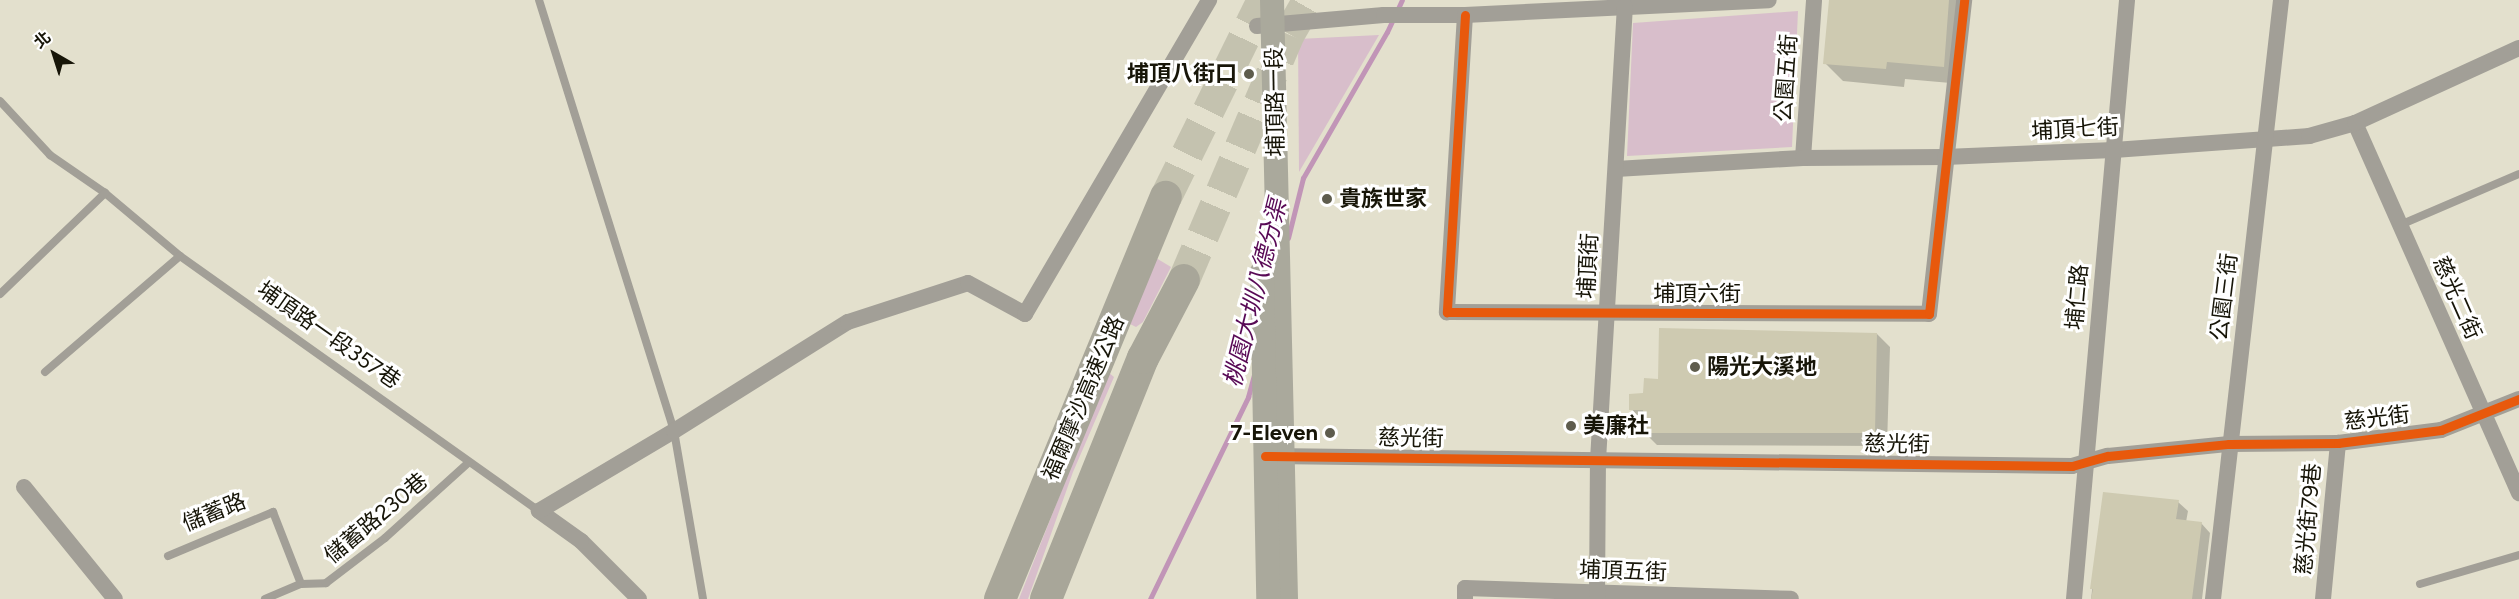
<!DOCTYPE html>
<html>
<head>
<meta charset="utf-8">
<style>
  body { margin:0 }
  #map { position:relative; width:2519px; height:599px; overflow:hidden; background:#e3e0cd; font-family:Figtree,"Noto Sans TC",sans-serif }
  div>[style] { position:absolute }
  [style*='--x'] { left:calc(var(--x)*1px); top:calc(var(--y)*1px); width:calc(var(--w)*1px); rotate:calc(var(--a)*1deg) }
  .green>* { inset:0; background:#d8becb }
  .shadow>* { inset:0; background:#0003 }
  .stream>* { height:5px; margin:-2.5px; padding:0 2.5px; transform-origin:2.5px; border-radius:2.5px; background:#c195b7 }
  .building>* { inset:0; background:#cecab1 }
  .highway-tunnel>* { height:32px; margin-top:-16px; transform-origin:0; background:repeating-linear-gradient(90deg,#c4c2af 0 32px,transparent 0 48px) }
  .lane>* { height:8px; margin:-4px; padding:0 4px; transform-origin:4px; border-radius:4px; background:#a29f97 }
  .street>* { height:16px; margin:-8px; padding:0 8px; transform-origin:8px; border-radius:8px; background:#a29f97 }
  .secondary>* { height:24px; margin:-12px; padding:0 12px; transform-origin:12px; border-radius:12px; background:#aaa99c }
  .highway>* { height:32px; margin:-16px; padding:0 16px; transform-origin:16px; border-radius:16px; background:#a8a699 }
  .cycleway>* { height:9px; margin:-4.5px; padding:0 4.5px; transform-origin:4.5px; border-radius:4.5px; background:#e8590c }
  .dots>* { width:16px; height:16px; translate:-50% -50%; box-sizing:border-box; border:3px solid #fff; border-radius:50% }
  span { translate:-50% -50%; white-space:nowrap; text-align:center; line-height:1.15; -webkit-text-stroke:6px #fff; paint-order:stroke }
  .poi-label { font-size:22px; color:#171508; font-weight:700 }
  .right { translate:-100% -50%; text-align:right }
  .left { translate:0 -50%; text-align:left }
  .street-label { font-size:22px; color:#171508 }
  .water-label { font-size:24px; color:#580955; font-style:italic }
  .north { position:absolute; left:24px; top:24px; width:60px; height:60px; -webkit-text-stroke:4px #fff; paint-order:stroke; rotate:321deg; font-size:16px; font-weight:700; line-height:24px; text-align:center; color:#171508 }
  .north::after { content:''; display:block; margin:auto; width:21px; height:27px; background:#171508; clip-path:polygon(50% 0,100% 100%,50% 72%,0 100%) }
</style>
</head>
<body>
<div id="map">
  <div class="green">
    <i style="clip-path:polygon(1798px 11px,1792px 147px,1627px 156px,1633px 23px)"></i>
    <i style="clip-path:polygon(1379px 35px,1299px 172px,1298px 39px)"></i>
    <i style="clip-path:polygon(1156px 258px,1171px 267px,1143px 322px,1136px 327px,1130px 324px)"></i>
    <i style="clip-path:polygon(1108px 372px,1114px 377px,1073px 472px,1028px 599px,1019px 599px)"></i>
  </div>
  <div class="shadow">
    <i style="clip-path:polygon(1830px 0,1969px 0,1962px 84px,1905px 79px,1904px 87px,1843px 81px,1825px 63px)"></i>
    <i style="clip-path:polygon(1877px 334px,1890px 347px,1887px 446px,1657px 445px,1644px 432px,1644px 422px,1631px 409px,1660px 380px)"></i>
    <i style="clip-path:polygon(2104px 493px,2178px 502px,2188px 511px,2186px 522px,2201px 523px,2210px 533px,2202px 599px,2091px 599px)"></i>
  </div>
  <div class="stream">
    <i style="--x:1288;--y:238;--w:62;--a:-76"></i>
    <i style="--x:1303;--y:178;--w:168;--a:-60.1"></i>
    <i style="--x:1387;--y:32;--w:35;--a:-65"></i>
    <i style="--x:1150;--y:599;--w:225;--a:-64.1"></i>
    <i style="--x:1248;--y:397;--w:23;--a:-75"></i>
  </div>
  <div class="building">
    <i style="clip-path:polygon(1829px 0,1949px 0,1944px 67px,1887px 62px,1886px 69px,1823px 64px)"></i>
    <i style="clip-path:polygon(1659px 328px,1877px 333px,1875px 433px,1643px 433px,1643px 410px,1629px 410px,1629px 394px,1643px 393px,1644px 378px,1658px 379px)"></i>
    <i style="clip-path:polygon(2103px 492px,2179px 500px,2176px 519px,2202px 522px,2192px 599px,2091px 599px,2093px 589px,2090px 589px)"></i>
  </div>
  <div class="highway-tunnel">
    <i style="--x:1166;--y:197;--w:220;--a:-63.8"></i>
    <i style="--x:1184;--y:280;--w:267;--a:-66.9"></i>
    <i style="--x:1289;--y:34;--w:39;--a:-60"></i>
  </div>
  <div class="lane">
    <i style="--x:539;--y:0;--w:452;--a:72.6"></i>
    <i style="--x:674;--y:431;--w:170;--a:80.2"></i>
    <i style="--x:0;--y:101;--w:74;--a:47.2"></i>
    <i style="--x:50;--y:155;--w:67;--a:34.6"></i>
    <i style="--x:105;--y:193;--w:98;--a:40"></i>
    <i style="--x:180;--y:256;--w:440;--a:35.4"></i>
    <i style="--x:2400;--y:225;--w:129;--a:-23.2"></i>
    <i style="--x:0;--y:294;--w:146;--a:-43.9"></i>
    <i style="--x:45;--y:372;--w:178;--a:-40.7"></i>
    <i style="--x:168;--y:556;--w:114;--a:-22.7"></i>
    <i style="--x:273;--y:512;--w:77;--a:68.7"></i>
    <i style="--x:2420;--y:584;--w:103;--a:-16.3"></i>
    <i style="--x:265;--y:599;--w:39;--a:-23"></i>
    <i style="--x:301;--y:584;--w:25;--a:-2"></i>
    <i style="--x:326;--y:583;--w:74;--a:-37.3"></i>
    <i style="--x:385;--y:538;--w:113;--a:-42.1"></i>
  </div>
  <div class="street">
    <i style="--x:1465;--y:15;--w:298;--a:93.5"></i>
    <i style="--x:1447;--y:312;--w:482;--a:0.2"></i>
    <i style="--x:1929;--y:314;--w:316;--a:-83.6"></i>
    <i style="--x:1257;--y:26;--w:127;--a:-5"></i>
    <i style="--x:1384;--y:15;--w:81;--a:0"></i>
    <i style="--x:1465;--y:15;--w:304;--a:-2.8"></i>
    <i style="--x:2355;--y:123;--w:405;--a:66.1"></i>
    <i style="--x:1803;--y:158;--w:158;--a:-86"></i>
    <i style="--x:1616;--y:169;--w:187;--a:-3.4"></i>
    <i style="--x:1803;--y:158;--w:142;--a:-0.4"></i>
    <i style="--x:1945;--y:157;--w:169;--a:-2.4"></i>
    <i style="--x:2114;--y:150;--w:196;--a:-4.1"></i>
    <i style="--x:2309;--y:136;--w:48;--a:-15.8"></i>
    <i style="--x:2355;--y:123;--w:180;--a:-24.6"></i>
    <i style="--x:1272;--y:456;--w:800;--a:0.72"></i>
    <i style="--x:2072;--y:466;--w:37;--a:-16"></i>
    <i style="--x:2108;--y:456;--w:122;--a:-5.7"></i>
    <i style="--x:2229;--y:444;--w:109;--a:-0.5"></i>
    <i style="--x:2338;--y:443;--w:104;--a:-7.2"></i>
    <i style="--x:2441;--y:430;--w:84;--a:-21.7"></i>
    <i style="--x:24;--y:487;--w:144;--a:50.9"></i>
    <i style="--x:639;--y:599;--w:82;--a:-135"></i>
    <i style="--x:581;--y:541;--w:52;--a:-144.5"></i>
    <i style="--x:539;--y:511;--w:157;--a:-30.7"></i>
    <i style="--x:674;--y:431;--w:205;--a:-32.1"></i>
    <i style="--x:848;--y:322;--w:126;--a:-18"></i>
    <i style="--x:968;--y:283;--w:65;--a:28.5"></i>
    <i style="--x:1025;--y:314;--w:364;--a:-59.6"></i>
    <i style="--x:1465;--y:599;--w:11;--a:-90"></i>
    <i style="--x:1465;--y:588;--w:326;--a:1.9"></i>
    <i style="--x:1597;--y:599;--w:139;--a:-89.6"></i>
    <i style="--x:1598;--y:460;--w:454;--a:-86.6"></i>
    <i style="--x:2074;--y:599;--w:601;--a:-84.94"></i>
    <i style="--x:2213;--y:599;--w:603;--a:-83.52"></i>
    <i style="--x:2323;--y:599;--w:157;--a:-84.5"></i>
  </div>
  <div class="secondary">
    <i style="--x:1272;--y:0;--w:599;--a:88.66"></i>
    <i style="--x:1262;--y:272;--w:327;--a:88.9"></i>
  </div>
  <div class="highway">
    <i style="--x:1000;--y:599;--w:435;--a:-67.6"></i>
    <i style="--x:1046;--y:599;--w:260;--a:-68.1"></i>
    <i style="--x:1143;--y:358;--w:88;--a:-62.3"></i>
  </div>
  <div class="cycleway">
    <i style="--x:1465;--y:15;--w:298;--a:93.5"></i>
    <i style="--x:1447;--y:312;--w:482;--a:0.2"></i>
    <i style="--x:1929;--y:314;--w:316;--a:-83.6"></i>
    <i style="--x:1265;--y:456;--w:807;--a:0.71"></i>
    <i style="--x:2072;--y:466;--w:37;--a:-16"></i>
    <i style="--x:2108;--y:456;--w:122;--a:-5.7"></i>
    <i style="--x:2229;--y:444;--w:109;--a:-0.5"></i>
    <i style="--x:2338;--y:443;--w:104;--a:-7.2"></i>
    <i style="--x:2441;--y:430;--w:84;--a:-21.7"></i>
  </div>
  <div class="dots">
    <i style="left:1249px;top:74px;background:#5e5c4d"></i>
    <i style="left:1327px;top:199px;background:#5e5c4d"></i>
    <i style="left:1695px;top:367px;background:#5e5c4d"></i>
    <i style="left:1571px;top:426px;background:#5e5c4d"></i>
    <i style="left:1330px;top:433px;background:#5e5c4d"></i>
  </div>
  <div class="poi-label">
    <span class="right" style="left:1237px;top:74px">埔頂八街口</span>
    <span class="left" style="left:1339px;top:199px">貴族世家</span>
    <span class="left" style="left:1707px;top:367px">陽光大溪地</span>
    <span class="left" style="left:1583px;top:426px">美廉社</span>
    <span class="right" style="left:1318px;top:433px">7-Eleven</span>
  </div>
  <div class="street-label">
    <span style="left:1786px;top:78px;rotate:-86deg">公園五街</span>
    <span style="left:1275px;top:102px;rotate:-91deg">埔頂路一段</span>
    <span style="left:2075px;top:129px;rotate:-3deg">埔頂七街</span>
    <span style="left:1588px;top:266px;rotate:-87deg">埔頂街</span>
    <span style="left:1697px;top:294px">埔頂六街</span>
    <span style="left:2077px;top:297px;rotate:-85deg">埔仁路</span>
    <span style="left:2224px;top:297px;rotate:-83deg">公園三街</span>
    <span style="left:2457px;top:298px;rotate:66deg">慈光二街</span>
    <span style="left:329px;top:335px;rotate:35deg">埔頂路一段357巷</span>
    <span style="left:1083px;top:398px;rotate:-67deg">福爾摩沙高速公路</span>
    <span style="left:2377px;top:418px;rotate:-7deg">慈光街</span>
    <span style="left:1411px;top:438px;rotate:1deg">慈光街</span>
    <span style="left:1897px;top:444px;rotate:1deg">慈光街</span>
    <span style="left:214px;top:512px;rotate:-22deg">儲蓄路</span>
    <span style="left:376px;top:518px;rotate:-40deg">儲蓄路230巷</span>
    <span style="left:2308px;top:519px;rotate:-85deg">慈光街79巷</span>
    <span style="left:1623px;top:571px;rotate:2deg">埔頂五街</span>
  </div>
  <div class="water-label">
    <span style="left:1255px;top:293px;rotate:-76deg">桃園大圳八德分渠</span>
  </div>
  <div class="north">北</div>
</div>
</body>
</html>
